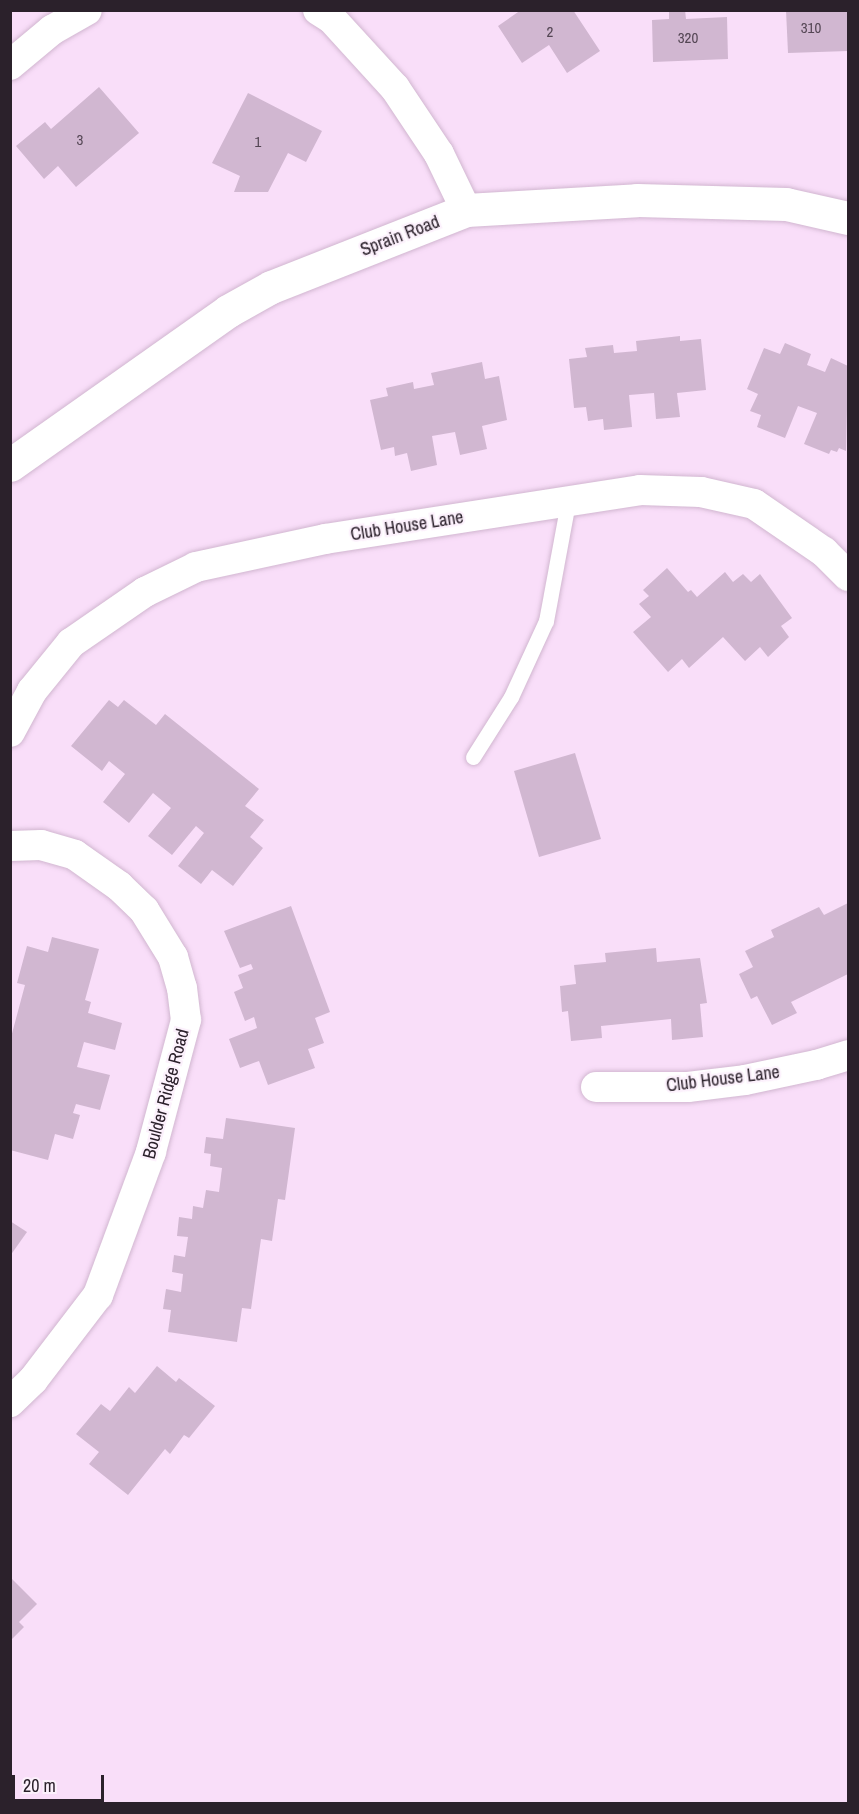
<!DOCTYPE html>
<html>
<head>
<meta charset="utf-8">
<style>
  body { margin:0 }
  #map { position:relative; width:859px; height:1814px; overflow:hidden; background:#f9def9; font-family:"Archivo Narrow",sans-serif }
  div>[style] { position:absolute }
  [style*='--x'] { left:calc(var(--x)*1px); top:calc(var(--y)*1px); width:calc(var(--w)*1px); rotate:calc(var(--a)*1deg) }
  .building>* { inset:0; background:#d1b7d1 }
  .roads { filter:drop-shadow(0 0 2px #d1b6d0) drop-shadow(0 0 2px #d1b6d0) }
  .service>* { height:15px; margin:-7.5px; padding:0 7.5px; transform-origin:7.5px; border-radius:7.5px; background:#fff }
  .minor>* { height:30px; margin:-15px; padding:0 15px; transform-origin:15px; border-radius:15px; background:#fff }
  .tertiary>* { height:33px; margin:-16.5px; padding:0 16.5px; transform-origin:16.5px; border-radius:16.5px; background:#fff }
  span { translate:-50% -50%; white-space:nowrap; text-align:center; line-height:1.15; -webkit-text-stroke:4.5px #fcf1fc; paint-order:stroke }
  .number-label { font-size:15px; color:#544654 }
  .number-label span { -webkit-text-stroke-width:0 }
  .street-label { font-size:18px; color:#2b212b }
  .frame { position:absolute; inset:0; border:12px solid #2b212b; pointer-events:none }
  .scale { position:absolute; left:12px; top:1775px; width:92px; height:27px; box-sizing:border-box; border:3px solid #2b212b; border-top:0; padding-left:8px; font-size:18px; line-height:21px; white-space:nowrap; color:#2b212b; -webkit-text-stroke:4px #fcf1fc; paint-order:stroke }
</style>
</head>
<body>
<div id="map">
  <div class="building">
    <i style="clip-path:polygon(521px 10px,573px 10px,600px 51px,567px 73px,549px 45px,522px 63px,498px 26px)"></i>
    <i style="clip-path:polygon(672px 10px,685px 10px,686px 19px,727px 17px,728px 59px,653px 62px,652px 20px,669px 19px,669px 11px)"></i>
    <i style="clip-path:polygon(786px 10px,848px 11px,848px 51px,788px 53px)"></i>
    <i style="clip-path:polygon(99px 87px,139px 133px,76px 187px,58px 166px,44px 179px,16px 146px,45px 122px,51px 129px)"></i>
    <i style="clip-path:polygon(248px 93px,322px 131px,306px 162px,288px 153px,268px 192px,234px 192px,240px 176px,212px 163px)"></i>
    <i style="clip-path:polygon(680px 336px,680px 341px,701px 339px,706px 390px,677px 393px,680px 417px,656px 419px,654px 393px,629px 395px,632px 427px,604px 430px,603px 419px,588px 421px,586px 407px,574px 408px,569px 359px,587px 357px,585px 348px,613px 345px,614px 353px,637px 351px,636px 341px)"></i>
    <i style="clip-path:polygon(785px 343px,811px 354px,807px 365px,825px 372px,831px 358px,848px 366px,846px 451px,839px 448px,837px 452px,831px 450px,829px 454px,804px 444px,817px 413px,798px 406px,785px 438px,757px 427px,761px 415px,750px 411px,758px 394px,747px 389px,764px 348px,780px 354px)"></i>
    <i style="clip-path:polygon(482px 362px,485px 379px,499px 376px,507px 420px,482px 426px,487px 449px,460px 455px,455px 432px,432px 436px,437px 465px,411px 471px,407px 453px,395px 456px,394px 447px,381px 450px,370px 400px,388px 396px,386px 388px,413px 382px,414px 389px,434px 385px,431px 373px)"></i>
    <i style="clip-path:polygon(667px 568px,688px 592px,691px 590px,697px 597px,725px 572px,733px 582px,743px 574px,751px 582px,760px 574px,792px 618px,781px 626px,789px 637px,768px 657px,760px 647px,745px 661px,723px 637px,689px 668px,682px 659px,668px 672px,633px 632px,651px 617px,639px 604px,649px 596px,643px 590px)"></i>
    <i style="clip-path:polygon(109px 700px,118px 707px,124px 700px,156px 725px,165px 714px,259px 789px,245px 806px,264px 820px,250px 837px,263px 848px,233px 886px,212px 870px,201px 884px,178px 866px,204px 833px,196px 826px,172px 855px,148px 836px,171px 808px,153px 793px,129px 823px,103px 802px,125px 774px,109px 761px,102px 771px,71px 746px)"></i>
    <i style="clip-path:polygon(575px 753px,601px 839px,539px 857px,514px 771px)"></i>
    <i style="clip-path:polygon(848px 903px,848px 974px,791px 1002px,797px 1013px,772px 1025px,757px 996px,751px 999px,739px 974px,753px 967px,745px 951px,774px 937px,771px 930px,819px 907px,824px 915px)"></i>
    <i style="clip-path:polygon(291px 906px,330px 1012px,315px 1018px,324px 1043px,308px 1049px,315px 1068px,268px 1085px,259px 1061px,240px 1068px,229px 1039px,257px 1028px,254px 1017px,245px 1021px,234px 992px,243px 988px,238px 975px,253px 969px,251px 964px,240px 968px,224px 931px)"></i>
    <i style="clip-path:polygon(52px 937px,99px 949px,85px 1000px,91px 1002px,88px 1013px,122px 1023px,115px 1050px,84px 1042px,77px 1067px,110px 1075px,100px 1110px,76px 1104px,73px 1113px,80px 1115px,73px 1139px,55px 1134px,48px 1160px,10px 1150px,10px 1041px,25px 985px,17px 983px,27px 946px,48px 952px)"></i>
    <i style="clip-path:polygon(656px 948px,657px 962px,700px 958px,707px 1003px,700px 1004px,703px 1037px,672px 1040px,671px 1019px,601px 1026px,602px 1038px,571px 1041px,568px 1011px,562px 1012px,560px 986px,576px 984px,574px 965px,606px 962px,605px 953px)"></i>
    <i style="clip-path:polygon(226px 1118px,295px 1128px,285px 1200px,278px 1199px,272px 1241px,261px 1239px,251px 1309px,242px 1308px,237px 1342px,168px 1332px,171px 1310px,163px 1309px,166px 1289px,181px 1292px,183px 1274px,172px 1272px,174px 1255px,185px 1257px,188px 1237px,177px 1236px,179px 1217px,192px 1219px,193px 1206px,203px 1208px,206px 1190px,219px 1192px,222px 1168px,210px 1166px,211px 1154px,204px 1153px,206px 1137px,223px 1139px)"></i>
    <i style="clip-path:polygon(10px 1221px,27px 1232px,10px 1256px)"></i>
    <i style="clip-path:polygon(157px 1366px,176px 1382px,179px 1378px,215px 1406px,189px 1438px,184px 1435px,170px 1454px,165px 1449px,128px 1495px,89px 1464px,99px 1452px,76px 1434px,101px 1404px,110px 1411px,129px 1387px,135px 1393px)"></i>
    <i style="clip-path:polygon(10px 1577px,37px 1604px,19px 1622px,24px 1627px,12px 1639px)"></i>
  </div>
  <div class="roads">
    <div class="service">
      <i style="--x:473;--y:757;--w:71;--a:-57.7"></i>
      <i style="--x:511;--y:697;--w:84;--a:-65.3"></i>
      <i style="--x:546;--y:621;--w:121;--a:-79.5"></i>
    </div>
    <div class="minor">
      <i style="--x:318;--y:10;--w:15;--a:32"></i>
      <i style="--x:331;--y:18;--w:95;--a:47.6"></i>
      <i style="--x:395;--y:88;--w:79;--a:56.3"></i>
      <i style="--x:439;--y:154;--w:62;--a:64.3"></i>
      <i style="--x:10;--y:65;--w:55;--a:-39.8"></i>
      <i style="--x:52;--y:30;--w:40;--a:-29.7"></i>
      <i style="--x:10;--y:732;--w:47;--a:-61.8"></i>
      <i style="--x:32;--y:691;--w:62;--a:-50.9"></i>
      <i style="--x:71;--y:643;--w:90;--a:-34.6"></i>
      <i style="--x:145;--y:592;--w:57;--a:-26.1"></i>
      <i style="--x:196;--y:567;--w:132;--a:-12.2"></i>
      <i style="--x:325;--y:539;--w:319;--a:-8.8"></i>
      <i style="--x:640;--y:490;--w:61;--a:1.9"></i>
      <i style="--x:701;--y:492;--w:54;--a:12.8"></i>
      <i style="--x:754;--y:504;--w:85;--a:34.4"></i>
      <i style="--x:824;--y:552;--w:34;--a:45"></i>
      <i style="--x:10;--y:846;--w:31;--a:-2"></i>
      <i style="--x:41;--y:845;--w:35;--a:16"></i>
      <i style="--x:75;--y:855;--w:54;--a:35.2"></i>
      <i style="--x:119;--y:886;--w:35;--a:44"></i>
      <i style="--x:144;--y:910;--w:55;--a:58.3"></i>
      <i style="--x:173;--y:957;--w:32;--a:74"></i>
      <i style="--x:182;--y:988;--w:32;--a:83"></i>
      <i style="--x:186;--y:1020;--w:137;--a:104.9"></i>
      <i style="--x:151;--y:1152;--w:153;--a:110.3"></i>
      <i style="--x:98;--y:1295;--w:107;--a:127.4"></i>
      <i style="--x:33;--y:1380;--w:32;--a:136"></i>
      <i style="--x:596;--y:1087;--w:92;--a:0"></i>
      <i style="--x:688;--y:1087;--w:57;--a:-7"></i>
      <i style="--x:745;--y:1080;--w:73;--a:-11.9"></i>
      <i style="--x:816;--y:1065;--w:34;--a:-17"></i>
    </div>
    <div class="tertiary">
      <i style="--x:10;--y:465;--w:267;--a:-35.2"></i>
      <i style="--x:228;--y:311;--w:49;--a:-29.2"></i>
      <i style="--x:271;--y:287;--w:210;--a:-21.5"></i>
      <i style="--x:466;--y:210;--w:171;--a:-3.3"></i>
      <i style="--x:637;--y:200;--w:149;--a:1.5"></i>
      <i style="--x:786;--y:204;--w:64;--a:12.7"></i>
    </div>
  </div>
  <div class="number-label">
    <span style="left:811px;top:28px">310</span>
    <span style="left:550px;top:32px">2</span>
    <span style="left:688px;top:38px">320</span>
    <span style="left:80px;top:140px">3</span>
    <span style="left:258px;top:142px">1</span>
  </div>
  <div class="street-label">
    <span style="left:400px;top:236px;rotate:-21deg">Sprain Road</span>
    <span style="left:407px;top:526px;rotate:-9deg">Club House Lane</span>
    <span style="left:723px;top:1079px;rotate:-7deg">Club House Lane</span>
    <span style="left:166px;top:1094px;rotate:-75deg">Boulder Ridge Road</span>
  </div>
  <div class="frame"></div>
  <div class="scale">20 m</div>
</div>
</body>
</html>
